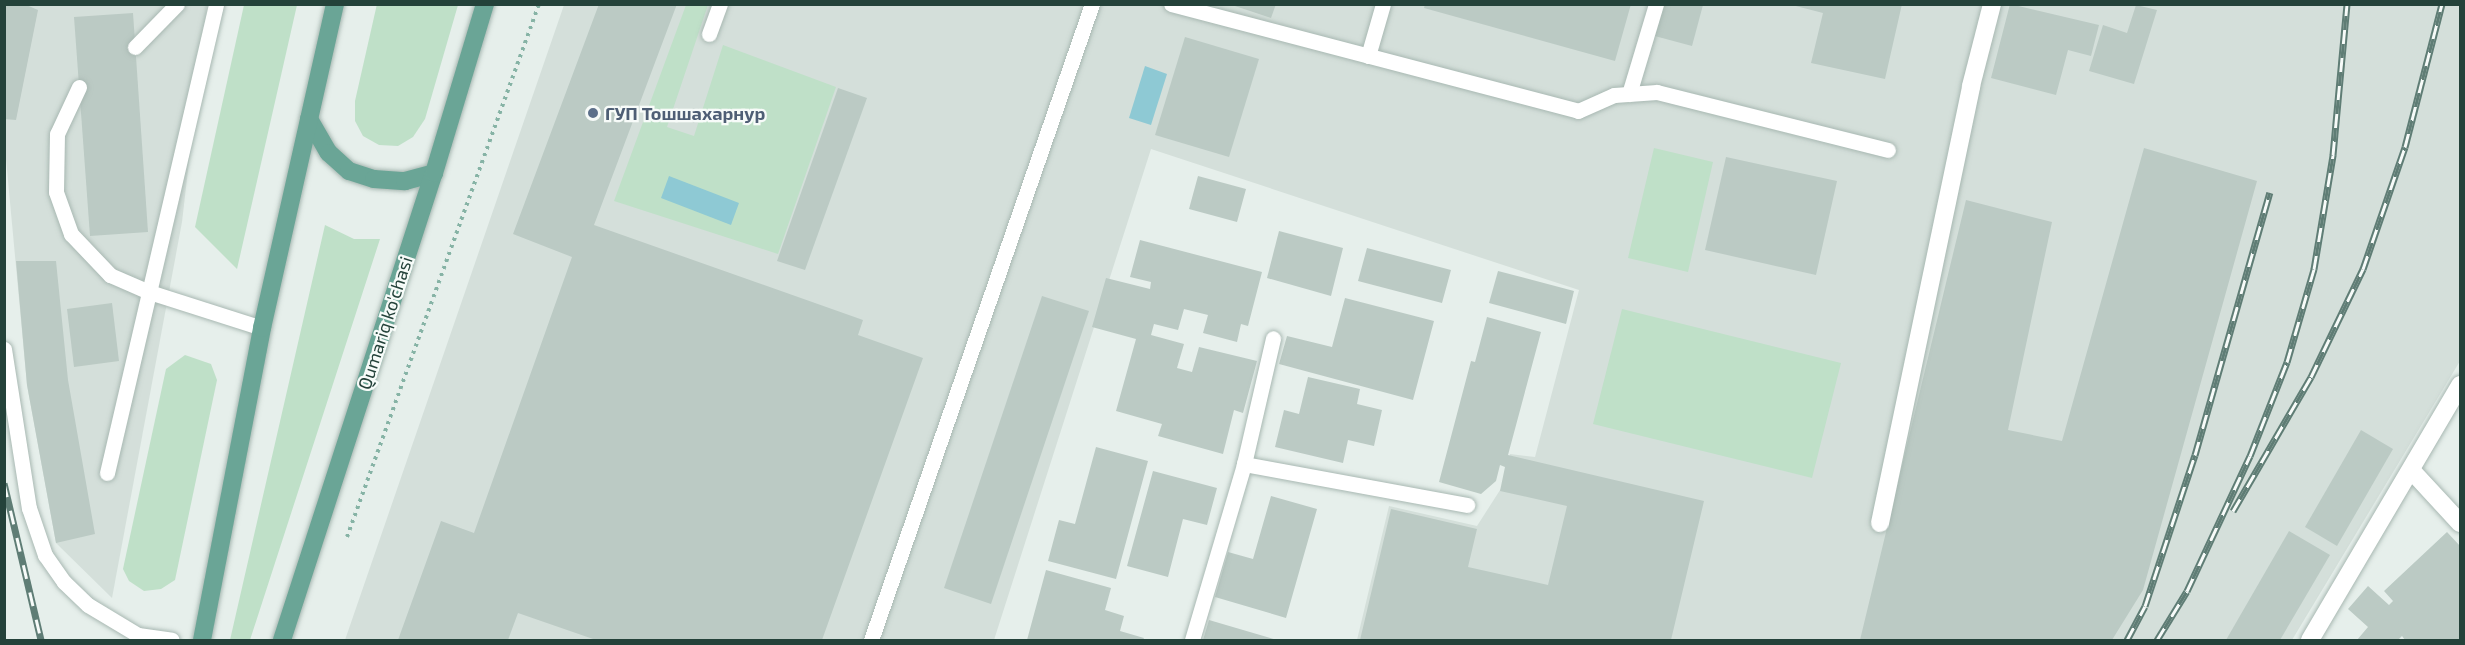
<!DOCTYPE html>
<html>
<head>
<meta charset="utf-8">
<style>
  body { margin:0 }
  #map { position:relative; width:2465px; height:645px; overflow:hidden; background:#e6efeb; font-family:"Exo 2",sans-serif }
  div>[style] { position:absolute }
  [style*='--x'] { left:calc(var(--x)*1px); top:calc(var(--y)*1px); width:calc(var(--w)*1px); rotate:calc(var(--a)*1deg) }
  .built>* { inset:0; background:#d4dfda }
  .green>* { inset:0; background:#bfe0c8 }
  .water>* { inset:0; background:#8ec9d4 }
  .building>* { inset:0; background:#bbcac4 }
  .path>* { height:4px; margin-top:-2px; transform-origin:0; background:repeating-linear-gradient(90deg,#86b3a5 0 3px,transparent 0 7.5px) }
  .roads { filter:drop-shadow(0 0 2px #a8b8b2) drop-shadow(0 0 2px #a8b8b2) }
  .lane>* { height:15px; margin:-7.5px; padding:0 7.5px; transform-origin:7.5px; border-radius:7.5px; background:#fff }
  .street>* { height:18px; margin:-9px; padding:0 9px; transform-origin:9px; border-radius:9px; background:#fff }
  .primary>* { height:18px; margin:-9px; padding:0 9px; transform-origin:9px; border-radius:9px; background:#6aa596 }
  .rail>* { height:7px; margin-top:-3.5px; transform-origin:0; background:repeating-linear-gradient(90deg,#f7fbf9 0 14px,#5f7d75 0 28px); box-sizing:border-box; border-block:2px solid #5f7d75 }
  .dots>* { width:16px; height:16px; translate:-50% -50%; box-sizing:border-box; border:3px solid #f7fbf9; border-radius:50% }
  span { translate:-50% -50%; white-space:nowrap; text-align:center; line-height:1.15; -webkit-text-stroke:4.5px #f7fbf9; paint-order:stroke }
  .service-label { font-size:18px; color:#4e5e75; font-weight:700 }
  .left { translate:0 -50%; text-align:left }
  .street-label { font-size:18px; color:#24423a }
  .frame { position:absolute; inset:0; border:6px solid #24423a; pointer-events:none }
</style>
</head>
<body>
<div id="map">
  <div class="built">
    <i style="clip-path:polygon(4px 5px,207px 5px,182px 222px,112px 598px,56px 543px,27px 385px,5px 148px)"></i>
    <i style="clip-path:polygon(564px 5px,2460px 5px,2460px 361px,2292px 640px,1357px 640px,1389px 506px,1477px 526px,1502px 487px,1510px 454px,1535px 457px,1579px 290px,1151px 149px,994px 640px,345px 640px)"></i>
  </div>
  <div class="green">
    <i style="clip-path:polygon(377px 4px,458px 5px,425px 119px,413px 137px,398px 146px,379px 145px,363px 136px,355px 121px,355px 101px)"></i>
    <i style="clip-path:polygon(244px 5px,297px 5px,237px 269px,195px 227px)"></i>
    <i style="clip-path:polygon(686px 5px,708px 5px,667px 127px,694px 136px,723px 45px,836px 87px,778px 254px,614px 201px)"></i>
    <i style="clip-path:polygon(1654px 148px,1713px 162px,1688px 272px,1628px 258px)"></i>
    <i style="clip-path:polygon(325px 225px,354px 239px,380px 239px,250px 640px,230px 640px)"></i>
    <i style="clip-path:polygon(1622px 309px,1841px 363px,1812px 478px,1593px 424px)"></i>
    <i style="clip-path:polygon(185px 355px,211px 364px,217px 380px,175px 580px,161px 589px,144px 591px,129px 581px,123px 569px,166px 369px)"></i>
  </div>
  <div class="water">
    <i style="clip-path:polygon(1145px 66px,1167px 74px,1151px 125px,1129px 118px)"></i>
    <i style="clip-path:polygon(669px 176px,739px 203px,731px 225px,661px 198px)"></i>
  </div>
  <div class="building">
    <i style="clip-path:polygon(4px 4px,24px 4px,38px 10px,16px 120px,4px 119px)"></i>
    <i style="clip-path:polygon(599px 4px,677px 4px,594px 225px,863px 320px,858px 335px,923px 358px,822px 640px,596px 640px,518px 613px,508px 640px,398px 640px,441px 521px,474px 533px,572px 257px,513px 234px)"></i>
    <i style="clip-path:polygon(1229px 4px,1276px 4px,1271px 18px)"></i>
    <i style="clip-path:polygon(1425px 4px,1631px 4px,1615px 61px,1424px 8px)"></i>
    <i style="clip-path:polygon(1788px 4px,1902px 4px,1885px 79px,1811px 63px,1823px 13px)"></i>
    <i style="clip-path:polygon(2010px 4px,2099px 25px,2091px 56px,2068px 50px,2056px 95px,1991px 78px)"></i>
    <i style="clip-path:polygon(1660px 5px,1703px 5px,1692px 46px,1651px 35px)"></i>
    <i style="clip-path:polygon(2136px 5px,2157px 10px,2134px 84px,2089px 71px,2103px 25px,2127px 33px)"></i>
    <i style="clip-path:polygon(133px 13px,148px 232px,90px 236px,74px 17px)"></i>
    <i style="clip-path:polygon(1185px 37px,1259px 59px,1229px 157px,1155px 135px)"></i>
    <i style="clip-path:polygon(838px 88px,867px 98px,805px 270px,777px 261px)"></i>
    <i style="clip-path:polygon(2144px 148px,2257px 181px,2143px 590px,2112px 640px,1860px 640px,1966px 200px,2052px 222px,2008px 430px,2062px 441px)"></i>
    <i style="clip-path:polygon(1726px 157px,1837px 181px,1816px 275px,1705px 250px)"></i>
    <i style="clip-path:polygon(1198px 176px,1246px 189px,1237px 222px,1189px 209px)"></i>
    <i style="clip-path:polygon(1279px 231px,1343px 248px,1331px 296px,1267px 278px)"></i>
    <i style="clip-path:polygon(1140px 240px,1262px 272px,1248px 326px,1241px 324px,1237px 342px,1203px 333px,1208px 315px,1184px 309px,1178px 330px,1154px 324px,1151px 335px,1184px 344px,1177px 368px,1192px 372px,1199px 347px,1257px 361px,1243px 413px,1234px 410px,1223px 454px,1158px 436px,1162px 424px,1116px 411px,1136px 339px,1092px 327px,1106px 278px,1150px 289px,1151px 282px,1130px 277px)"></i>
    <i style="clip-path:polygon(1367px 248px,1451px 270px,1442px 303px,1358px 281px)"></i>
    <i style="clip-path:polygon(16px 261px,56px 261px,68px 380px,95px 534px,56px 543px,27px 385px)"></i>
    <i style="clip-path:polygon(1498px 271px,1574px 291px,1566px 324px,1489px 303px)"></i>
    <i style="clip-path:polygon(1042px 296px,1089px 311px,991px 604px,944px 588px)"></i>
    <i style="clip-path:polygon(1345px 298px,1434px 321px,1413px 400px,1279px 364px,1287px 336px,1332px 347px)"></i>
    <i style="clip-path:polygon(112px 303px,119px 361px,74px 367px,67px 309px)"></i>
    <i style="clip-path:polygon(1487px 317px,1541px 332px,1508px 455px,1704px 501px,1671px 640px,1360px 640px,1391px 509px,1477px 529px,1468px 567px,1548px 585px,1567px 506px,1500px 491px,1505px 467px,1500px 465px,1496px 481px,1481px 494px,1439px 482px,1471px 361px,1475px 362px)"></i>
    <i style="clip-path:polygon(1308px 377px,1360px 389px,1357px 404px,1382px 410px,1374px 446px,1348px 440px,1343px 463px,1275px 447px,1284px 410px,1299px 414px)"></i>
    <i style="clip-path:polygon(2361px 430px,2393px 449px,2337px 546px,2305px 527px)"></i>
    <i style="clip-path:polygon(1096px 447px,1148px 461px,1116px 579px,1048px 561px,1059px 520px,1075px 524px)"></i>
    <i style="clip-path:polygon(1153px 471px,1217px 488px,1207px 525px,1183px 519px,1168px 577px,1127px 566px)"></i>
    <i style="clip-path:polygon(1271px 496px,1317px 509px,1286px 618px,1215px 597px,1228px 552px,1253px 559px)"></i>
    <i style="clip-path:polygon(2289px 531px,2330px 555px,2280px 640px,2226px 640px)"></i>
    <i style="clip-path:polygon(2447px 532px,2460px 546px,2460px 640px,2405px 640px,2402px 636px,2398px 640px,2357px 640px,2368px 627px,2348px 609px,2368px 586px,2389px 605px,2393px 601px,2384px 591px)"></i>
    <i style="clip-path:polygon(1046px 570px,1111px 588px,1105px 610px,1124px 616px,1120px 631px,1144px 638px,1143px 640px,1027px 640px)"></i>
    <i style="clip-path:polygon(1209px 620px,1277px 640px,1203px 640px)"></i>
  </div>
  <div class="path">
    <i style="--x:347;--y:537;--w:567;--a:-70.19"></i>
  </div>
  <div class="roads">
    <div class="lane">
      <i style="--x:1171;--y:4;--w:421;--a:14.7"></i>
      <i style="--x:1578;--y:111;--w:39;--a:-24"></i>
      <i style="--x:1614;--y:95;--w:43;--a:-4"></i>
      <i style="--x:1657;--y:92;--w:238;--a:14.1"></i>
      <i style="--x:709;--y:34;--w:32;--a:-70"></i>
      <i style="--x:135;--y:47;--w:60;--a:-45.7"></i>
      <i style="--x:1368;--y:56;--w:54;--a:-73.9"></i>
      <i style="--x:79;--y:87;--w:52;--a:115.1"></i>
      <i style="--x:57;--y:134;--w:58;--a:91"></i>
      <i style="--x:56;--y:192;--w:45;--a:70.3"></i>
      <i style="--x:71;--y:234;--w:57;--a:46.4"></i>
      <i style="--x:110;--y:275;--w:43;--a:23.6"></i>
      <i style="--x:149;--y:292;--w:119;--a:17.7"></i>
      <i style="--x:1629;--y:94;--w:94;--a:-73.3"></i>
      <i style="--x:4;--y:349;--w:161;--a:81.1"></i>
      <i style="--x:29;--y:508;--w:50;--a:71.2"></i>
      <i style="--x:45;--y:555;--w:33;--a:55"></i>
      <i style="--x:64;--y:582;--w:33;--a:44"></i>
      <i style="--x:88;--y:605;--w:58;--a:31"></i>
      <i style="--x:138;--y:635;--w:34;--a:8"></i>
      <i style="--x:1244;--y:464;--w:129;--a:-77"></i>
      <i style="--x:107;--y:473;--w:481;--a:-76.9"></i>
      <i style="--x:871;--y:640;--w:673;--a:-70.84"></i>
      <i style="--x:1192;--y:640;--w:184;--a:-73.5"></i>
      <i style="--x:1244;--y:464;--w:227;--a:10.4"></i>
    </div>
    <div class="street">
      <i style="--x:2412;--y:471;--w:71;--a:47.3"></i>
      <i style="--x:1880;--y:523;--w:446;--a:-78.2"></i>
      <i style="--x:1971;--y:86;--w:85;--a:-75.6"></i>
      <i style="--x:2310;--y:640;--w:296;--a:-59.5"></i>
    </div>
    <div class="primary">
      <i style="--x:309;--y:119;--w:39;--a:60"></i>
      <i style="--x:329;--y:153;--w:27;--a:42"></i>
      <i style="--x:349;--y:171;--w:26;--a:18"></i>
      <i style="--x:374;--y:179;--w:31;--a:4"></i>
      <i style="--x:405;--y:181;--w:30;--a:-15"></i>
      <i style="--x:202;--y:640;--w:318;--a:-79.1"></i>
      <i style="--x:262;--y:328;--w:332;--a:-77.3"></i>
      <i style="--x:282;--y:640;--w:491;--a:-72"></i>
      <i style="--x:434;--y:173;--w:177;--a:-73.2"></i>
    </div>
  </div>
  <div class="rail">
    <i style="--x:4;--y:483;--w:161;--a:76.7"></i>
    <i style="--x:2233;--y:511;--w:155;--a:-59.8"></i>
    <i style="--x:2311;--y:377;--w:120;--a:-64.3"></i>
    <i style="--x:2363;--y:269;--w:129;--a:-71"></i>
    <i style="--x:2405;--y:147;--w:148;--a:-75.5"></i>
    <i style="--x:2127;--y:640;--w:38;--a:-62"></i>
    <i style="--x:2145;--y:606;--w:159;--a:-71.7"></i>
    <i style="--x:2195;--y:455;--w:273;--a:-74.1"></i>
    <i style="--x:2157;--y:640;--w:57;--a:-58.5"></i>
    <i style="--x:2187;--y:591;--w:149;--a:-65"></i>
    <i style="--x:2250;--y:456;--w:101;--a:-68.5"></i>
    <i style="--x:2287;--y:362;--w:97;--a:-73.8"></i>
    <i style="--x:2314;--y:269;--w:116;--a:-80.5"></i>
    <i style="--x:2333;--y:155;--w:152;--a:-84.7"></i>
  </div>
  <div class="dots">
    <i style="left:593px;top:113px;background:#5c6f8a"></i>
  </div>
  <div class="service-label">
    <span class="left" style="left:605px;top:113px">ГУП Тошшахарнур</span>
  </div>
  <div class="street-label">
    <span style="left:385px;top:323px;rotate:-72deg">Qumariq ko'chasi</span>
  </div>
  <div class="frame"></div>
</div>
</body>
</html>
